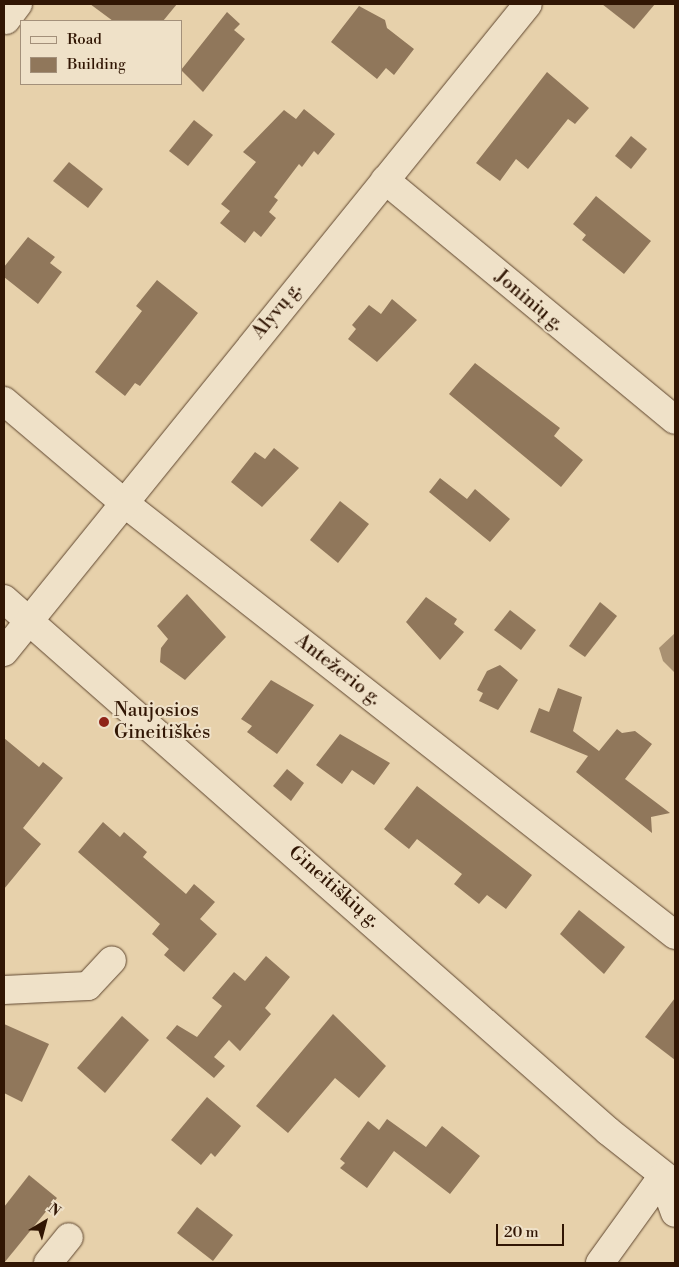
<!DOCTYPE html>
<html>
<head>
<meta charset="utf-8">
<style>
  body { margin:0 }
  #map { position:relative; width:679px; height:1267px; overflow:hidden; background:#e7d1ab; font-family:"Libre Bodoni",serif }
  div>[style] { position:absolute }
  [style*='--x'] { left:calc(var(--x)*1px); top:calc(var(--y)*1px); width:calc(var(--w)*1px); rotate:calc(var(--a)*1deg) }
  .water>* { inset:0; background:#a99172 }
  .building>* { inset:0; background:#90775b }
  .roads { filter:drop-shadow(0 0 1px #5e452e) drop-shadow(0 0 1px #5e452e) }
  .minor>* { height:28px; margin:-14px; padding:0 14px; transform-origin:14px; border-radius:14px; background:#efe1c8 }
  .dots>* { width:14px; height:14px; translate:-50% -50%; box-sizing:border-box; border:2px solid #efe1c8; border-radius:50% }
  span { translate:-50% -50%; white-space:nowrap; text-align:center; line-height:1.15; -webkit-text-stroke:4px #efe1c8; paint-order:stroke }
  .street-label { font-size:19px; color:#311604 }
  .poi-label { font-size:19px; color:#311604 }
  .left { translate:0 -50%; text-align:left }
  .frame { position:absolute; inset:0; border:5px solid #311604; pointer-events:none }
  .legend { position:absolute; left:20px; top:20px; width:162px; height:65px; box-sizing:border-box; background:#efe1c8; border:1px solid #a3907a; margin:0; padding:6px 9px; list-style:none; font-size:15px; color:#311604 }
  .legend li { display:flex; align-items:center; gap:10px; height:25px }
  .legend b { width:25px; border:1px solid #a3907a }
  .north { position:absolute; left:20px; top:1197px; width:50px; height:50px; -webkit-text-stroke:4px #efe1c8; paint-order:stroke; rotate:37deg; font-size:14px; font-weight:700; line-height:20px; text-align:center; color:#311604 }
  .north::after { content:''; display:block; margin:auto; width:18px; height:22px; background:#311604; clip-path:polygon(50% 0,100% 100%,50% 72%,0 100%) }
  .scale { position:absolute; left:496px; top:1224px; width:68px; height:22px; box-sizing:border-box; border:2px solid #311604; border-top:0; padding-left:6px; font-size:15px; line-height:18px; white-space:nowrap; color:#311604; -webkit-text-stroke:4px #efe1c8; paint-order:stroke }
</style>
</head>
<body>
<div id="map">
  <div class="water">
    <i style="clip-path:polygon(675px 633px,675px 673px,663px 661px,659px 648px)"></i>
  </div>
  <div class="building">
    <i style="clip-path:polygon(90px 4px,177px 4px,163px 21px,113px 21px)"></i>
    <i style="clip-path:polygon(602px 4px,655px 4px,634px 29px)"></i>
    <i style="clip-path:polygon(359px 6px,385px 20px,387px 28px,414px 49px,394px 75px,386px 68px,377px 79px,331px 42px)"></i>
    <i style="clip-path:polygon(227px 12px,240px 24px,234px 30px,245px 39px,203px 92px,181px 70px)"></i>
    <i style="clip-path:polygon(547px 72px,589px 108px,575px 124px,568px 119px,528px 169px,516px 159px,500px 181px,476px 163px)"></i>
    <i style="clip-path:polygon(304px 109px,335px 134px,318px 155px,314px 151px,302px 167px,299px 164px,274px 197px,278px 200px,269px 212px,276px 218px,261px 237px,254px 231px,245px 243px,220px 223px,230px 211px,221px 204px,256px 162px,243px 152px,284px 110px,296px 119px)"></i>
    <i style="clip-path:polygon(194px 120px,213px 135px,188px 166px,169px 151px)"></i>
    <i style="clip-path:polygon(631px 136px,647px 149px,631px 169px,615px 156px)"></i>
    <i style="clip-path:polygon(69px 162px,103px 189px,88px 208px,53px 181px)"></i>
    <i style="clip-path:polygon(596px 196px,651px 241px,624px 274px,582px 240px,586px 235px,573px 224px)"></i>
    <i style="clip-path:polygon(28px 237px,55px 257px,50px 263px,62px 272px,38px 304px,4px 277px,4px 267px)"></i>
    <i style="clip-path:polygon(157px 280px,198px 313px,140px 386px,135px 383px,125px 396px,95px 372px,142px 311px,136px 306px)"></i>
    <i style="clip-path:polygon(392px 299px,417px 320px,377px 362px,348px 339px,356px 329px,352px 325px,369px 305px,381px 314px)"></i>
    <i style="clip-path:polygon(475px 363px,560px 428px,554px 436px,583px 460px,561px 487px,449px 394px)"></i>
    <i style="clip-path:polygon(274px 448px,299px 468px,262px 507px,231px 482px,255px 452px,265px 459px)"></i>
    <i style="clip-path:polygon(440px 478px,467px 499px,475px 489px,510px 519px,490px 542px,429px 492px)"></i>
    <i style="clip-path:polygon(340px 501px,369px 524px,338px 563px,310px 540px)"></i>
    <i style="clip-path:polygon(187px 594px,226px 637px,185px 680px,160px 662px,161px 648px,168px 639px,157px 626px)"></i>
    <i style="clip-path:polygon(426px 597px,457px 619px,454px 624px,464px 632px,440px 660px,406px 622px)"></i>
    <i style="clip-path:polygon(600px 602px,617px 616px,585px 657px,569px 646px)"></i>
    <i style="clip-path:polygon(510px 610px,536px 630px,521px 650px,494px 630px)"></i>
    <i style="clip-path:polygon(500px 665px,518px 680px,498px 710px,479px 701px,483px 693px,477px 690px,487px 671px)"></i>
    <i style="clip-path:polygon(271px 680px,314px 705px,277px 754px,247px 732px,252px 726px,241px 719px)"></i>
    <i style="clip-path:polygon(558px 688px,582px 697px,573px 731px,599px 751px,617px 729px,622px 733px,635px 731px,652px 744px,625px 779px,670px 813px,651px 817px,652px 833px,576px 772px,588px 756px,530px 732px,539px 708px,549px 712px)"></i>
    <i style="clip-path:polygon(340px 734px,390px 763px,374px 785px,352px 770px,342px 784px,316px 765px)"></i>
    <i style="clip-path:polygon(4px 738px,39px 767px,43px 762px,63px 778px,23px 828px,41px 844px,4px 889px)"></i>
    <i style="clip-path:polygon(287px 769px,304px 783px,291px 801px,273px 786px)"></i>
    <i style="clip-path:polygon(417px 786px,532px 875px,506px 909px,487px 895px,479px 904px,454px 884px,462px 874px,417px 839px,409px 849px,384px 829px)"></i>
    <i style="clip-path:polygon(103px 822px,120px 837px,124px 832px,147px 852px,143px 857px,186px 894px,194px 884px,215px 902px,200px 919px,217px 934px,184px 972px,164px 955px,169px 949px,152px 934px,160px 924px,78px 852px)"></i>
    <i style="clip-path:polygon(579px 910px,625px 947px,604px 974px,560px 934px)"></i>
    <i style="clip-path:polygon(266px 956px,290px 977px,265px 1008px,271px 1014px,240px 1051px,229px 1040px,214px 1057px,225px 1066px,214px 1078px,166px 1038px,177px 1025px,197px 1037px,222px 1006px,212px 998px,234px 972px,245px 981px)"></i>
    <i style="clip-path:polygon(675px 998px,675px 1060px,645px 1037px)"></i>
    <i style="clip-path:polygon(333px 1014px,386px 1066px,359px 1098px,335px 1078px,288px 1133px,256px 1106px)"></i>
    <i style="clip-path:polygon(122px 1016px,149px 1040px,105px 1093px,77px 1068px)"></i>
    <i style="clip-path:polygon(4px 1024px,49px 1044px,22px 1102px,4px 1093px)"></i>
    <i style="clip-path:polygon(207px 1097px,241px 1126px,215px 1157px,211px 1153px,201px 1165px,171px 1140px)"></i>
    <i style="clip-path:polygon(387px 1119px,426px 1147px,442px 1126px,480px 1156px,450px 1194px,394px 1151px,367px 1188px,340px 1168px,345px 1163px,340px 1159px,368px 1121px,379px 1130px)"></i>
    <i style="clip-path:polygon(29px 1175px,57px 1198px,4px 1263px,4px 1207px)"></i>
    <i style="clip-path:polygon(197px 1207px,233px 1235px,213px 1261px,177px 1233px)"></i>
  </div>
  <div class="roads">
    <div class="minor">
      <i style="--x:6;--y:20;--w:20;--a:-53"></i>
      <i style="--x:385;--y:180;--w:376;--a:39.6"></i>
      <i style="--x:4;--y:401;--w:156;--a:40.3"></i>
      <i style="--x:123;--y:502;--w:702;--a:38.11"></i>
      <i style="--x:4;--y:599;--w:805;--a:41.37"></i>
      <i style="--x:608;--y:1131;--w:85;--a:38.3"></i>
      <i style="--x:4;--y:652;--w:833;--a:-51.04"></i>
      <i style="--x:4;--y:990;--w:84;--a:-2.7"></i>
      <i style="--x:88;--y:986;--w:35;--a:-47"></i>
      <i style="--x:662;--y:1177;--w:38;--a:70"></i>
      <i style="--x:48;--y:1263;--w:33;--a:-51"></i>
      <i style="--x:600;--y:1263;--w:106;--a:-54.2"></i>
    </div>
  </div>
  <div class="dots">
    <i style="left:104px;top:722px;background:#8f2418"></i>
  </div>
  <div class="street-label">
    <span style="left:529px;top:301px;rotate:40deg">Joninių g.</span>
    <span style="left:277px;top:311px;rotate:-51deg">Alyvų g.</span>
    <span style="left:338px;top:670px;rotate:38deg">Antežerio g.</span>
    <span style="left:334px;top:887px;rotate:41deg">Gineitiškių g.</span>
  </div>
  <div class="poi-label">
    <span class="left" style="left:114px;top:722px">Naujosios<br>Gineitiškės</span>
  </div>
  <div class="frame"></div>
  <ul class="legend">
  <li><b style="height:6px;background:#efe1c8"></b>Road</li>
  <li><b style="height:14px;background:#90775b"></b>Building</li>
  </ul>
  <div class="north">N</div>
  <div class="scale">20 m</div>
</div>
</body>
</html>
